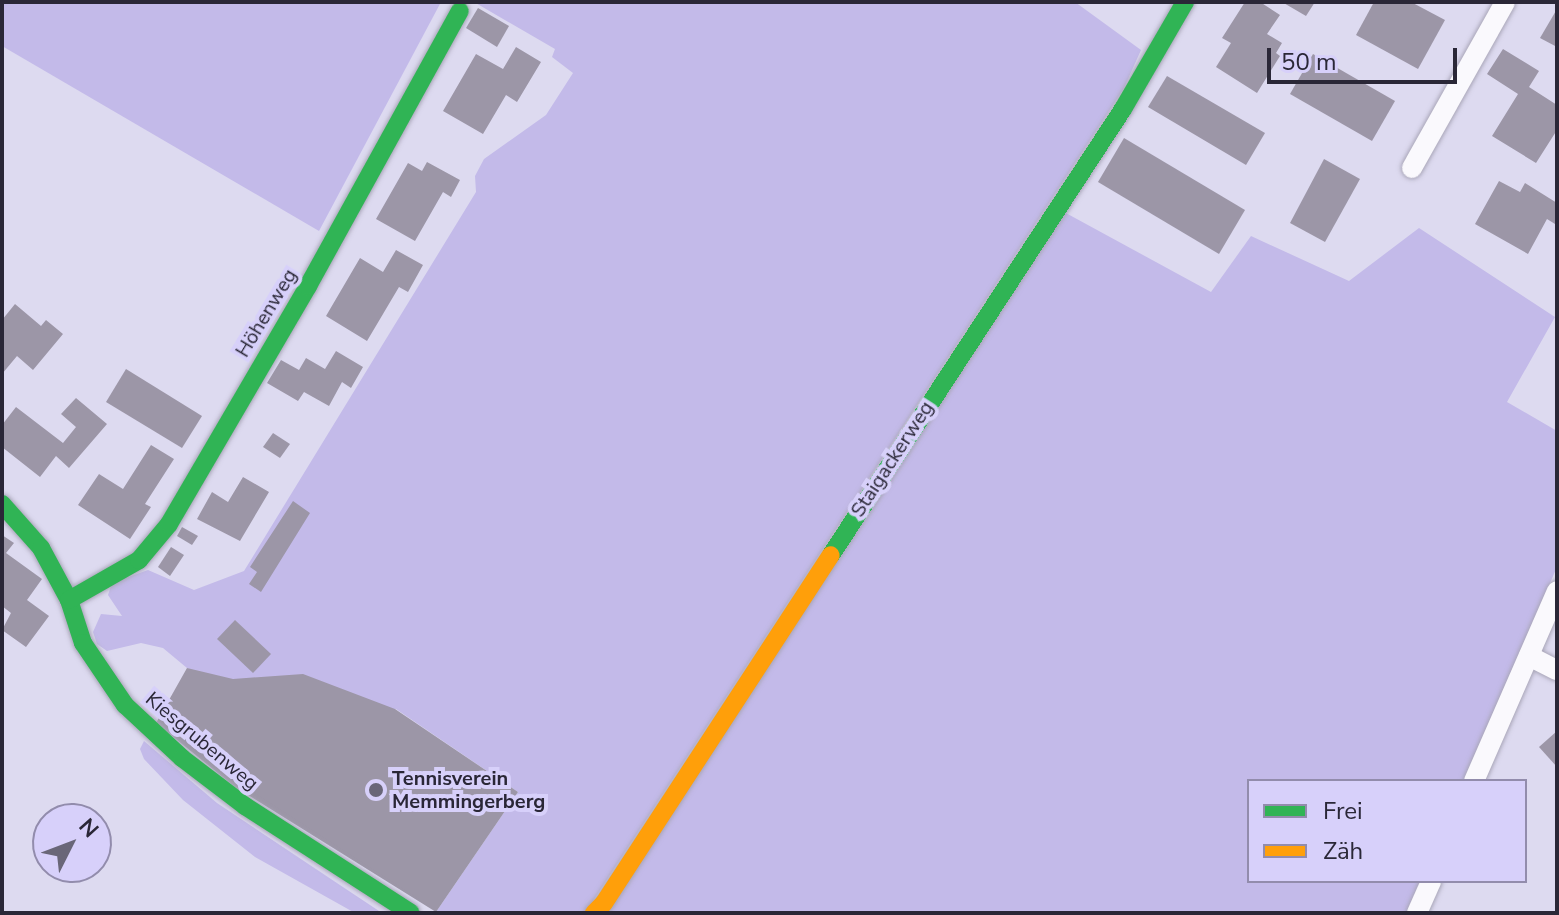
<!DOCTYPE html>
<html>
<head>
<meta charset="utf-8">
<style>
  body { margin:0 }
  #map { position:relative; width:1559px; height:915px; overflow:hidden; background:#dddaf0; font-family:"Nunito Sans",sans-serif }
  div>[style] { position:absolute }
  [style*='--x'] { left:calc(var(--x)*1px); top:calc(var(--y)*1px); width:calc(var(--w)*1px); rotate:calc(var(--a)*1deg) }
  .green>* { inset:0; background:#c3bae9 }
  .building>* { inset:0; background:#9c96a7 }
  .roads { filter:drop-shadow(0 0 2px #a9a6b8) drop-shadow(0 0 2px #a9a6b8) }
  .street>* { height:20px; margin:-10px; padding:0 10px; transform-origin:10px; border-radius:10px; background:#faf9fd }
  .fast>* { height:18px; margin:-9px; padding:0 9px; transform-origin:9px; border-radius:9px; background:#30b455 }
  .slow>* { height:18px; margin:-9px; padding:0 9px; transform-origin:9px; border-radius:9px; background:#ff9f0a }
  .dots>* { width:22px; height:22px; translate:-50% -50%; box-sizing:border-box; border:4px solid #d7d0fa; border-radius:50% }
  span { translate:-50% -50%; white-space:nowrap; text-align:center; line-height:1.15; -webkit-text-stroke:8px #d7d0fa; paint-order:stroke }
  .street-label { font-size:20px; color:#2a2737 }
  .poi-label { font-size:20px; color:#2a2737; font-weight:700 }
  .left { translate:0 -50%; text-align:left }
  .frame { position:absolute; inset:0; border:4px solid #2a2737; pointer-events:none }
  .legend { position:absolute; left:1247px; top:779px; width:280px; height:104px; box-sizing:border-box; background:#d7d0fa; border:2px solid #928cac; margin:0; padding:10px 14px; list-style:none; font-size:24px; color:#2a2737 }
  .legend li { display:flex; align-items:center; gap:16px; height:40px }
  .legend b { width:40px; border:2px solid #928cac }
  .north { position:absolute; left:32px; top:803px; width:80px; height:80px; box-sizing:border-box; background:#d7d0fa; border:2px solid #928cac; border-radius:50%; rotate:48deg; font-size:22px; font-weight:700; line-height:32px; text-align:center; color:#2a2737 }
  .north::after { content:''; display:block; margin:auto; width:28px; height:36px; background:#696678; clip-path:polygon(50% 0,100% 100%,50% 72%,0 100%) }
  .scale { position:absolute; left:1267px; top:48px; width:190px; height:36px; box-sizing:border-box; border:4px solid #2a2737; border-top:0; padding-left:10px; font-size:24px; line-height:28px; white-space:nowrap; color:#2a2737; -webkit-text-stroke:6px #d7d0fa; paint-order:stroke }
</style>
</head>
<body>
<div id="map">
  <div class="green">
    <i style="clip-path:polygon(2px 2px,441px 2px,319px 231px,2px 46px)"></i>
    <i style="clip-path:polygon(474px 2px,1075px 2px,1141px 50px,1124px 88px,585px 913px,436px 912px,518px 792px,396px 709px,278px 708px,187px 668px,163px 648px,141px 643px,107px 651px,97px 644px,93px 632px,101px 614px,122px 616px,108px 595px,112px 583px,148px 570px,194px 590px,244px 571px,476px 192px,475px 176px,484px 159px,546px 115px,573px 73px,552px 57px,555px 49px)"></i>
    <i style="clip-path:polygon(1064px 212px,1211px 292px,1251px 236px,1349px 281px,1419px 228px,1555px 317px,1507px 402px,1557px 431px,1557px 567px,1463px 781px,1249px 781px,1249px 881px,1420px 881px,1406px 913px,606px 913px)"></i>
    <i style="clip-path:polygon(144px 741px,217px 803px,382px 913px,355px 913px,255px 857px,183px 800px,144px 759px,140px 749px)"></i>
  </div>
  <div class="building">
    <i style="clip-path:polygon(1245px 2px,1260px 2px,1280px 15px,1267px 34px,1282px 43px,1276px 53px,1280px 56px,1257px 93px,1216px 67px,1231px 43px,1222px 38px)"></i>
    <i style="clip-path:polygon(1282px 2px,1315px 2px,1306px 16px)"></i>
    <i style="clip-path:polygon(1374px 2px,1411px 2px,1445px 20px,1418px 69px,1356px 35px)"></i>
    <i style="clip-path:polygon(478px 8px,509px 26px,497px 47px,466px 28px)"></i>
    <i style="clip-path:polygon(1557px 9px,1557px 47px,1540px 38px)"></i>
    <i style="clip-path:polygon(516px 47px,541px 62px,517px 102px,506px 95px,483px 134px,443px 111px,476px 54px,503px 69px)"></i>
    <i style="clip-path:polygon(1503px 49px,1539px 71px,1529px 87px,1557px 105px,1557px 130px,1536px 163px,1492px 136px,1518px 94px,1487px 74px)"></i>
    <i style="clip-path:polygon(1313px 54px,1395px 101px,1372px 141px,1290px 94px)"></i>
    <i style="clip-path:polygon(1167px 76px,1265px 133px,1246px 165px,1148px 107px)"></i>
    <i style="clip-path:polygon(1124px 138px,1245px 210px,1219px 254px,1098px 182px)"></i>
    <i style="clip-path:polygon(1324px 159px,1360px 179px,1325px 242px,1290px 223px)"></i>
    <i style="clip-path:polygon(427px 162px,460px 180px,451px 197px,443px 192px,415px 241px,376px 219px,408px 163px,422px 171px)"></i>
    <i style="clip-path:polygon(1499px 181px,1520px 192px,1525px 183px,1557px 203px,1557px 221px,1555px 224px,1547px 219px,1528px 254px,1475px 224px)"></i>
    <i style="clip-path:polygon(396px 250px,423px 265px,408px 292px,399px 287px,367px 341px,326px 316px,360px 258px,383px 272px)"></i>
    <i style="clip-path:polygon(15px 304px,41px 326px,46px 320px,63px 334px,33px 370px,17px 356px,2px 374px,2px 320px)"></i>
    <i style="clip-path:polygon(336px 351px,363px 367px,351px 388px,342px 382px,329px 406px,304px 392px,298px 401px,267px 383px,281px 360px,299px 370px,306px 358px,325px 369px)"></i>
    <i style="clip-path:polygon(126px 369px,202px 416px,182px 448px,106px 402px)"></i>
    <i style="clip-path:polygon(76px 398px,107px 424px,69px 468px,56px 456px,40px 477px,2px 447px,2px 425px,16px 407px,63px 443px,76px 427px,61px 414px)"></i>
    <i style="clip-path:polygon(273px 433px,290px 444px,280px 458px,263px 447px)"></i>
    <i style="clip-path:polygon(151px 445px,174px 459px,145px 504px,151px 507px,130px 539px,78px 505px,99px 474px,123px 489px)"></i>
    <i style="clip-path:polygon(243px 477px,269px 492px,240px 541px,197px 519px,212px 492px,228px 502px)"></i>
    <i style="clip-path:polygon(293px 501px,310px 513px,261px 592px,249px 584px,257px 572px,250px 567px)"></i>
    <i style="clip-path:polygon(182px 527px,198px 536px,192px 545px,177px 536px)"></i>
    <i style="clip-path:polygon(2px 535px,14px 543px,6px 553px,42px 579px,27px 600px,49px 616px,26px 647px,2px 630px,11px 613px,2px 606px)"></i>
    <i style="clip-path:polygon(171px 547px,184px 555px,170px 576px,158px 567px)"></i>
    <i style="clip-path:polygon(235px 620px,271px 654px,253px 673px,217px 639px)"></i>
    <i style="clip-path:polygon(187px 668px,233px 679px,303px 674px,395px 709px,518px 792px,436px 912px,235px 787px,156px 723px)"></i>
    <i style="clip-path:polygon(1557px 731px,1557px 767px,1539px 747px)"></i>
  </div>
  <div class="roads">
    <div class="street">
      <i style="--x:1412;--y:168;--w:190;--a:-60.7"></i>
      <i style="--x:1529;--y:656;--w:31;--a:27"></i>
      <i style="--x:1474;--y:781;--w:207;--a:-66.4"></i>
      <i style="--x:1417;--y:913;--w:35;--a:-66"></i>
    </div>
    <div class="fast">
      <i style="--x:2;--y:504;--w:59;--a:48.4"></i>
      <i style="--x:41;--y:548;--w:59;--a:61.7"></i>
      <i style="--x:69;--y:600;--w:45;--a:72"></i>
      <i style="--x:83;--y:643;--w:75;--a:55.9"></i>
      <i style="--x:125;--y:705;--w:78;--a:42.9"></i>
      <i style="--x:182;--y:758;--w:79;--a:37.3"></i>
      <i style="--x:245;--y:806;--w:197;--a:32.8"></i>
      <i style="--x:831;--y:555;--w:533;--a:-56.79"></i>
      <i style="--x:1123;--y:109;--w:124;--a:-59.9"></i>
      <i style="--x:69;--y:600;--w:81;--a:-29.7"></i>
      <i style="--x:139;--y:560;--w:47;--a:-50.2"></i>
      <i style="--x:169;--y:524;--w:276;--a:-59.7"></i>
      <i style="--x:308;--y:286;--w:314;--a:-61.1"></i>
    </div>
    <div class="slow">
      <i style="--x:594;--y:913;--w:14;--a:-45"></i>
      <i style="--x:604;--y:903;--w:415;--a:-56.9"></i>
    </div>
  </div>
  <div class="dots">
    <i style="left:376px;top:790px;background:#696678"></i>
  </div>
  <div class="street-label">
    <span style="left:266px;top:313px;rotate:-59deg">Höhenweg</span>
    <span style="left:892px;top:459px;rotate:-57deg">Staigackerweg</span>
    <span style="left:202px;top:741px;rotate:40deg">Kiesgrubenweg</span>
  </div>
  <div class="poi-label">
    <span class="left" style="left:392px;top:790px">Tennisverein<br>Memmingerberg</span>
  </div>
  <div class="frame"></div>
  <ul class="legend">
  <li><b style="height:10px;background:#30b455"></b>Frei</li>
  <li><b style="height:10px;background:#ff9f0a"></b>Zäh</li>
  </ul>
  <div class="north">N</div>
  <div class="scale">50 m</div>
</div>
</body>
</html>
